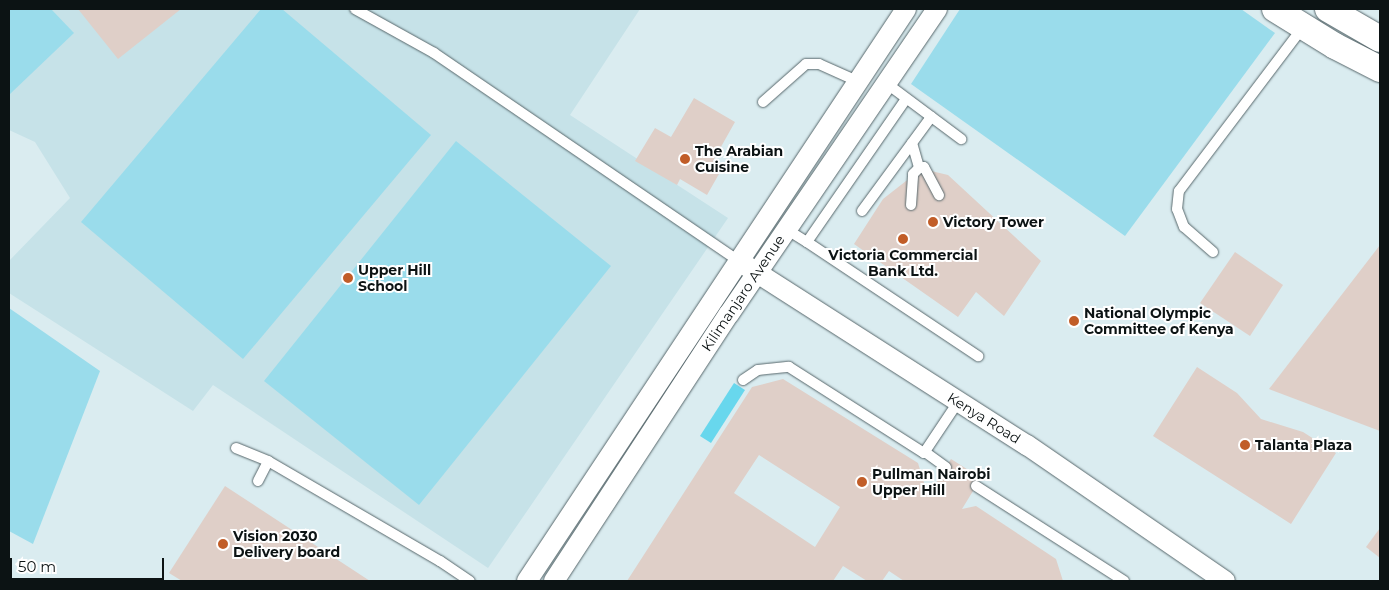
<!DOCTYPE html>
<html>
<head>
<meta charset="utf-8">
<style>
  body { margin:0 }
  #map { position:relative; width:1389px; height:590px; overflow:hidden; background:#daecf0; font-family:Montserrat,sans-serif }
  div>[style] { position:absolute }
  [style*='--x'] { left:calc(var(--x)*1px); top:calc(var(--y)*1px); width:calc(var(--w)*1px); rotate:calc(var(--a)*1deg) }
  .built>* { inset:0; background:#c6e2e8 }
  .green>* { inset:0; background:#9adceb }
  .water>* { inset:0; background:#68d7ed }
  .building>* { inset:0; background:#dfcfc8 }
  .roads { filter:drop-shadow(0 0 1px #57676b) drop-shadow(0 0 1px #57676b) }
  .service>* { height:10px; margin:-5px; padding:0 5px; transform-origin:5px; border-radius:5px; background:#fff }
  .minor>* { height:20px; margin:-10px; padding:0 10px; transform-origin:10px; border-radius:10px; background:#fff }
  .tertiary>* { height:26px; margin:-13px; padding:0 13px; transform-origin:13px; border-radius:13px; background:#fff }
  .dots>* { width:14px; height:14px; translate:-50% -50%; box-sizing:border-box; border:2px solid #fff; border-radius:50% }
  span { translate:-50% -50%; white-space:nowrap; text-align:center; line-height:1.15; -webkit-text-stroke:4px #fff; paint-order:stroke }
  .poi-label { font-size:14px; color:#0c1314; font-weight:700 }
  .left { translate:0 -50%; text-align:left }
  .street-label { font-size:14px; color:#0c1314 }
  .frame { position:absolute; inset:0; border:10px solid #0c1314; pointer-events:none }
  .scale { position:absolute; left:10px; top:558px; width:154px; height:22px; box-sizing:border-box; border:2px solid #0c1314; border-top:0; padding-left:6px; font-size:15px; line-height:18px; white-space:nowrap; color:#0c1314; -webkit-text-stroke:4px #fff; paint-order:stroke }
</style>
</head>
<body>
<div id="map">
  <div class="built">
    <i style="clip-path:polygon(9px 9px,640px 9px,570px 115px,728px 218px,488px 568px,213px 385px,193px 411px,9px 293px,9px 261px,70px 198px,35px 142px,9px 130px)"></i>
  </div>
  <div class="green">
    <i style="clip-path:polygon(9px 9px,51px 9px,74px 33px,10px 94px)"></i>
    <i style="clip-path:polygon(261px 9px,282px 9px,431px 135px,243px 359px,81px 222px)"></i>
    <i style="clip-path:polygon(960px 9px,1241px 9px,1275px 33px,1125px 236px,911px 84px)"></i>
    <i style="clip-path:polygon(456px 141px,611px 266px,419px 505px,264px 381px)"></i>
    <i style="clip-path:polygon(9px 308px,100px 371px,33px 544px,9px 531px)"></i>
  </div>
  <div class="water">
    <i style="clip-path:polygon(734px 383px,745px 390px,711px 443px,700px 436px)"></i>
  </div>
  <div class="building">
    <i style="clip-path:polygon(78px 9px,181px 9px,118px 59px)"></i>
    <i style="clip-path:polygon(694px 98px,735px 122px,713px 161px,723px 167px,707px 195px,680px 179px,677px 185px,635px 161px,655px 128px,671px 137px)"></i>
    <i style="clip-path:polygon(927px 170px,948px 175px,1041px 261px,1004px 316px,976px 292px,958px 317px,854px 244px,883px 199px,906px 181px)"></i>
    <i style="clip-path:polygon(1380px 245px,1380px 431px,1269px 389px)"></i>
    <i style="clip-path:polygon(1235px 252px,1283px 285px,1250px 336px,1200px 303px)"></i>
    <i style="clip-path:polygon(1197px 367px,1237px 393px,1261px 419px,1303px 432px,1336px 453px,1291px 524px,1153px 436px)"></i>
    <i style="clip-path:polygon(evenodd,783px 379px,918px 463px,928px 496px,951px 459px,981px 478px,962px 509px,976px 506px,1056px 559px,1063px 581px,904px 581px,889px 571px,882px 581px,867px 581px,843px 566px,833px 581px,627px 581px,752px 387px,783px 379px,759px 455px,840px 507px,815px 547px,734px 493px,759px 455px)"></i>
    <i style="clip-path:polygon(225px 486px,370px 581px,182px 581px,169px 573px)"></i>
    <i style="clip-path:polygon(1380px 528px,1380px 558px,1366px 547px)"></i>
  </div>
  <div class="roads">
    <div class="service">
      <i style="--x:355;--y:9;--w:90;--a:29.1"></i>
      <i style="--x:434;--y:53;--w:369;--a:34.3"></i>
      <i style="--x:886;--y:83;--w:94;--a:36.7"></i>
      <i style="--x:763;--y:102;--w:57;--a:-41.5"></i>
      <i style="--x:806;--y:64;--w:13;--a:0"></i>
      <i style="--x:819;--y:64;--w:42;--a:24.1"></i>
      <i style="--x:912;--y:143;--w:26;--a:74"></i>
      <i style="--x:911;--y:205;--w:31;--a:-86"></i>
      <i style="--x:913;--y:174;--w:8;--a:-45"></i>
      <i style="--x:919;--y:168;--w:5;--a:-11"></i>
      <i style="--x:924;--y:167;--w:32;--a:62"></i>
      <i style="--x:862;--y:211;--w:117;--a:-53.7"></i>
      <i style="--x:786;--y:229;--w:25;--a:32"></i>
      <i style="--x:807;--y:242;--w:174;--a:-55.3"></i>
      <i style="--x:807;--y:242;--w:206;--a:33.7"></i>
      <i style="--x:1213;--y:252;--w:38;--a:-139"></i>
      <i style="--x:1184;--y:227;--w:19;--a:-111"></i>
      <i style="--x:1177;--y:209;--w:18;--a:-84"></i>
      <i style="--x:1179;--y:191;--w:206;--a:-52.9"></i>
      <i style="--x:743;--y:380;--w:18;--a:-34"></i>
      <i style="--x:758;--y:370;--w:31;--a:-6"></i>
      <i style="--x:789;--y:367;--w:160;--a:32.5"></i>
      <i style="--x:924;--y:453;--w:61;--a:-56.3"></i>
      <i style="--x:236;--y:448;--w:35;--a:22"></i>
      <i style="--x:268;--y:461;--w:199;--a:30.2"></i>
      <i style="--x:440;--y:561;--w:36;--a:34"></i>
      <i style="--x:925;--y:452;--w:26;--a:36"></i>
      <i style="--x:258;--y:481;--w:22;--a:-63"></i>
      <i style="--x:976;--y:486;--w:176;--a:32.7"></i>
    </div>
    <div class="minor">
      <i style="--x:745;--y:265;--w:335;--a:32.6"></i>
      <i style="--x:1027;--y:445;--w:240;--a:34.5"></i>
      <i style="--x:527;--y:581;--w:686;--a:-56.47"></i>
      <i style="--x:554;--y:581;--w:319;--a:-56.8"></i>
      <i style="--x:729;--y:314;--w:369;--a:-55.7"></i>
    </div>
    <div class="tertiary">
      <i style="--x:1275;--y:9;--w:70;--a:31.7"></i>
      <i style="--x:1335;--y:46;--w:51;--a:27.1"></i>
      <i style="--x:1328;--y:9;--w:60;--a:30"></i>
    </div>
  </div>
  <div class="dots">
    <i style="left:685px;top:159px;background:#c15d28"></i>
    <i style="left:933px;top:222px;background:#c15d28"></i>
    <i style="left:903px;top:239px;background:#c15d28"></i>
    <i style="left:348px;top:278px;background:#c15d28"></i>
    <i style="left:1074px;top:321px;background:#c15d28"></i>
    <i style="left:1245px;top:445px;background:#c15d28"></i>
    <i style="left:862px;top:482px;background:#c15d28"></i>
    <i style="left:223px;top:544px;background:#c15d28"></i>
  </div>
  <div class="poi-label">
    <span class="left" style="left:695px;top:159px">The Arabian<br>Cuisine</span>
    <span class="left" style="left:943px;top:222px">Victory Tower</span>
    <span style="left:903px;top:263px">Victoria Commercial<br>Bank Ltd.</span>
    <span class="left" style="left:358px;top:278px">Upper Hill<br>School</span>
    <span class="left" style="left:1084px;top:321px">National Olympic<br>Committee of Kenya</span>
    <span class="left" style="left:1255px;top:445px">Talanta Plaza</span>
    <span class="left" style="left:872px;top:482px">Pullman Nairobi<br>Upper Hill</span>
    <span class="left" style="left:233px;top:544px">Vision 2030<br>Delivery board</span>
  </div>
  <div class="street-label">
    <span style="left:743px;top:293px;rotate:-56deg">Kilimanjaro Avenue</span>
    <span style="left:984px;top:418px;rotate:32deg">Kenya Road</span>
  </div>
  <div class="frame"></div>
  <div class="scale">50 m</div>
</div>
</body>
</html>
